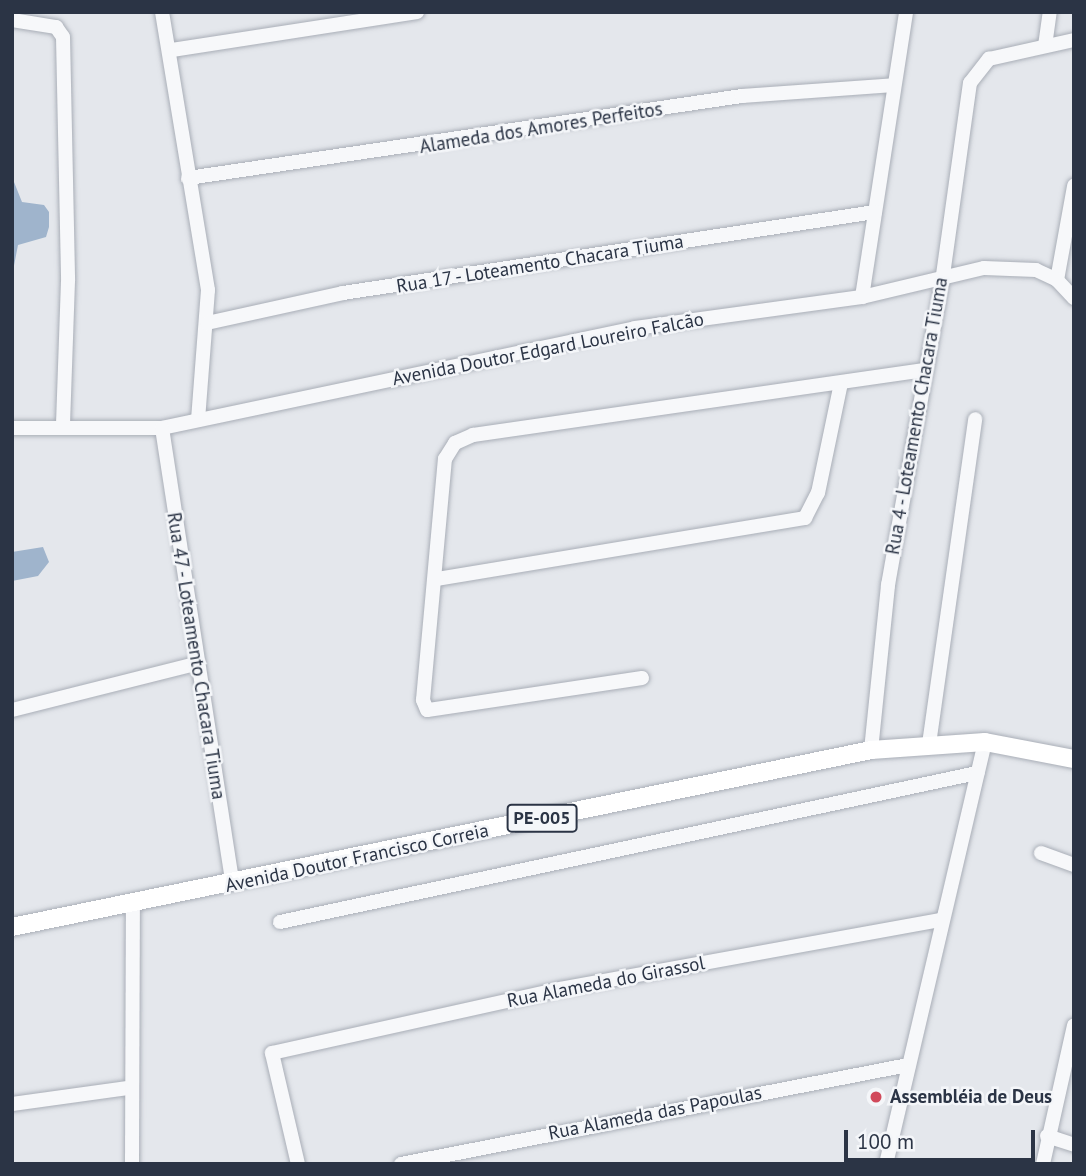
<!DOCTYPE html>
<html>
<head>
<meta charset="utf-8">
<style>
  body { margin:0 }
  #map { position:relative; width:1086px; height:1176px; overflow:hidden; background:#e4e7ec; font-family:"PT Sans",sans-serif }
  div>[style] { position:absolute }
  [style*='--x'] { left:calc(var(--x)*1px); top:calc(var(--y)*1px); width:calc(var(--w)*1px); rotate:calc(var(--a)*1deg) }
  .water>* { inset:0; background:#9fb4cc }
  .roads { filter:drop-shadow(0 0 2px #a9aeb7) drop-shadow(0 0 2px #a9aeb7) }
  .minor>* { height:14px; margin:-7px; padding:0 7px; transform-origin:7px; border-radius:7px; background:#f7f8fa }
  .major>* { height:18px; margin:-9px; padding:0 9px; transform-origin:9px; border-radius:9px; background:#fff }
  .dots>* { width:19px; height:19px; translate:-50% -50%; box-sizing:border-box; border:4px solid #f4f6f9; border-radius:50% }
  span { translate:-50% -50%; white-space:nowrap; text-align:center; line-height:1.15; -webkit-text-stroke:5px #f4f6f9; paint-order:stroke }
  .shield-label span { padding:2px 5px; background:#f4f6f9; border:2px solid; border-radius:5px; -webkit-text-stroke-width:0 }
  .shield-label { font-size:18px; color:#2b3445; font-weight:700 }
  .street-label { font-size:19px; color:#2b3445 }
  .poi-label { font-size:19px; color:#2b3445; font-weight:700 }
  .left { translate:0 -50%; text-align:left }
  .frame { position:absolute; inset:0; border:14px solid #2b3445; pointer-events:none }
  .scale { position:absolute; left:844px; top:1130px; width:191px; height:32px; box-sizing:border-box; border:4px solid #2b3445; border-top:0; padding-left:9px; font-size:21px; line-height:24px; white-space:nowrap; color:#2b3445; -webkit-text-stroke:5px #f4f6f9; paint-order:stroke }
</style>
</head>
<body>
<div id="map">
  <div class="water">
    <i style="clip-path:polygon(12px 177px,22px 202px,44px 205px,49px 212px,49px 227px,46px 237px,18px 245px,12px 276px)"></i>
    <i style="clip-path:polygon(43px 547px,49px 562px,38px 576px,12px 581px,12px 552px)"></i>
  </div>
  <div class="roads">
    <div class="minor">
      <i style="--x:162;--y:12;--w:282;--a:80.6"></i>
      <i style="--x:208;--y:290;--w:130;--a:94.4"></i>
      <i style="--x:12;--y:20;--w:45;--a:9"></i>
      <i style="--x:56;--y:27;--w:12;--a:55"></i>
      <i style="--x:63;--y:37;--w:244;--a:88.8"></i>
      <i style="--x:68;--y:281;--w:146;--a:92"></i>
      <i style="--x:1045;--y:46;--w:34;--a:-82"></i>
      <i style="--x:172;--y:50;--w:248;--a:-8.8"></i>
      <i style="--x:188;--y:178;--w:560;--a:-8.42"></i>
      <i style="--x:742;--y:96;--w:152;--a:-4.1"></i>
      <i style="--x:1057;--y:280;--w:96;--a:-79.7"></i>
      <i style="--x:862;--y:297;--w:288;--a:-81.2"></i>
      <i style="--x:207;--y:323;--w:139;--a:-12.4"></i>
      <i style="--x:343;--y:293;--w:538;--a:-8.66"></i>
      <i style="--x:12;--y:428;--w:150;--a:0"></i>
      <i style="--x:162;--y:428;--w:483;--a:-11.9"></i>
      <i style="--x:635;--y:328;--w:229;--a:-7.8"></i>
      <i style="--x:862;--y:297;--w:125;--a:-13.4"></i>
      <i style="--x:984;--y:268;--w:52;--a:2.2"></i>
      <i style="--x:1036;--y:270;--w:23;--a:25"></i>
      <i style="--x:1057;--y:280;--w:25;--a:47"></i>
      <i style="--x:162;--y:428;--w:461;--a:81.2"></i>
      <i style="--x:437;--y:579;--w:373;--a:-9.4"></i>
      <i style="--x:805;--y:518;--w:28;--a:-63"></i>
      <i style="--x:818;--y:493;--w:112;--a:-78.2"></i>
      <i style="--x:642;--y:678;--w:217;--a:171.5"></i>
      <i style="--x:427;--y:710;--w:11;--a:-112"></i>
      <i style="--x:423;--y:700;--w:242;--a:-84.8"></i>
      <i style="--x:445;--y:459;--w:19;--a:-58"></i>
      <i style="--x:455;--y:443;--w:20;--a:-24"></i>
      <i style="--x:473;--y:435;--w:456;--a:-8.2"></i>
      <i style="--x:12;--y:710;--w:189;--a:-14.1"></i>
      <i style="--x:929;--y:744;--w:328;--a:-81.9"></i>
      <i style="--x:871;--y:750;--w:166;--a:-84.1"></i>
      <i style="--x:888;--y:585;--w:308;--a:-79.9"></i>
      <i style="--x:942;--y:282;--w:201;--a:-82"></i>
      <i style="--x:970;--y:83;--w:31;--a:-52"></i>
      <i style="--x:989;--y:59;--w:87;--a:-12.6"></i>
      <i style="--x:1041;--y:853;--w:35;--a:20"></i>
      <i style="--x:280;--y:922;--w:713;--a:-12.07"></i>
      <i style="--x:12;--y:1104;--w:117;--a:-7.9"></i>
      <i style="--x:1047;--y:1136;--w:28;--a:18"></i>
      <i style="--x:132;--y:1164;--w:258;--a:-89.8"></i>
      <i style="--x:298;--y:1164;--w:114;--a:-103.2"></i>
      <i style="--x:272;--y:1053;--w:295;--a:-12.5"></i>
      <i style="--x:560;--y:989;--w:387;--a:-10.3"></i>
      <i style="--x:401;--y:1164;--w:517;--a:-11.05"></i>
      <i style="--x:886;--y:1164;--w:433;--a:-76.8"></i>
      <i style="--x:1043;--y:1164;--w:142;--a:-77.4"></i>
    </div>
    <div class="major">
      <i style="--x:12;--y:927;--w:877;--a:-11.64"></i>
      <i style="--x:871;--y:750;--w:114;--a:-4"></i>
      <i style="--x:985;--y:742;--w:91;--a:10.8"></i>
    </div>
  </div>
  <div class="dots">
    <i style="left:876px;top:1097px;background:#d1495b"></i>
  </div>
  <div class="shield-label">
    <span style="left:542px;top:818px">PE-005</span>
  </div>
  <div class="street-label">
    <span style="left:541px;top:128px;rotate:-9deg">Alameda dos Amores Perfeitos</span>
    <span style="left:540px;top:264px;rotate:-9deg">Rua 17 - Loteamento Chacara Tiuma</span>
    <span style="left:548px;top:349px;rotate:-11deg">Avenida Doutor Edgard Loureiro Falcão</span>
    <span style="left:917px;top:416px;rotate:-80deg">Rua 4 - Loteamento Chacara Tiuma</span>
    <span style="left:196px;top:656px;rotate:81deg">Rua 47 - Loteamento Chacara Tiuma</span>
    <span style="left:357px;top:858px;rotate:-12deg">Avenida Doutor Francisco Correia</span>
    <span style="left:606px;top:982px;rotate:-11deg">Rua Alameda do Girassol</span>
    <span style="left:655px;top:1113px;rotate:-11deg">Rua Alameda das Papoulas</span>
  </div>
  <div class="poi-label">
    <span class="left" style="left:890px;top:1097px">Assembléia de Deus</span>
  </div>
  <div class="frame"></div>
  <div class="scale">100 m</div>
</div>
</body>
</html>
